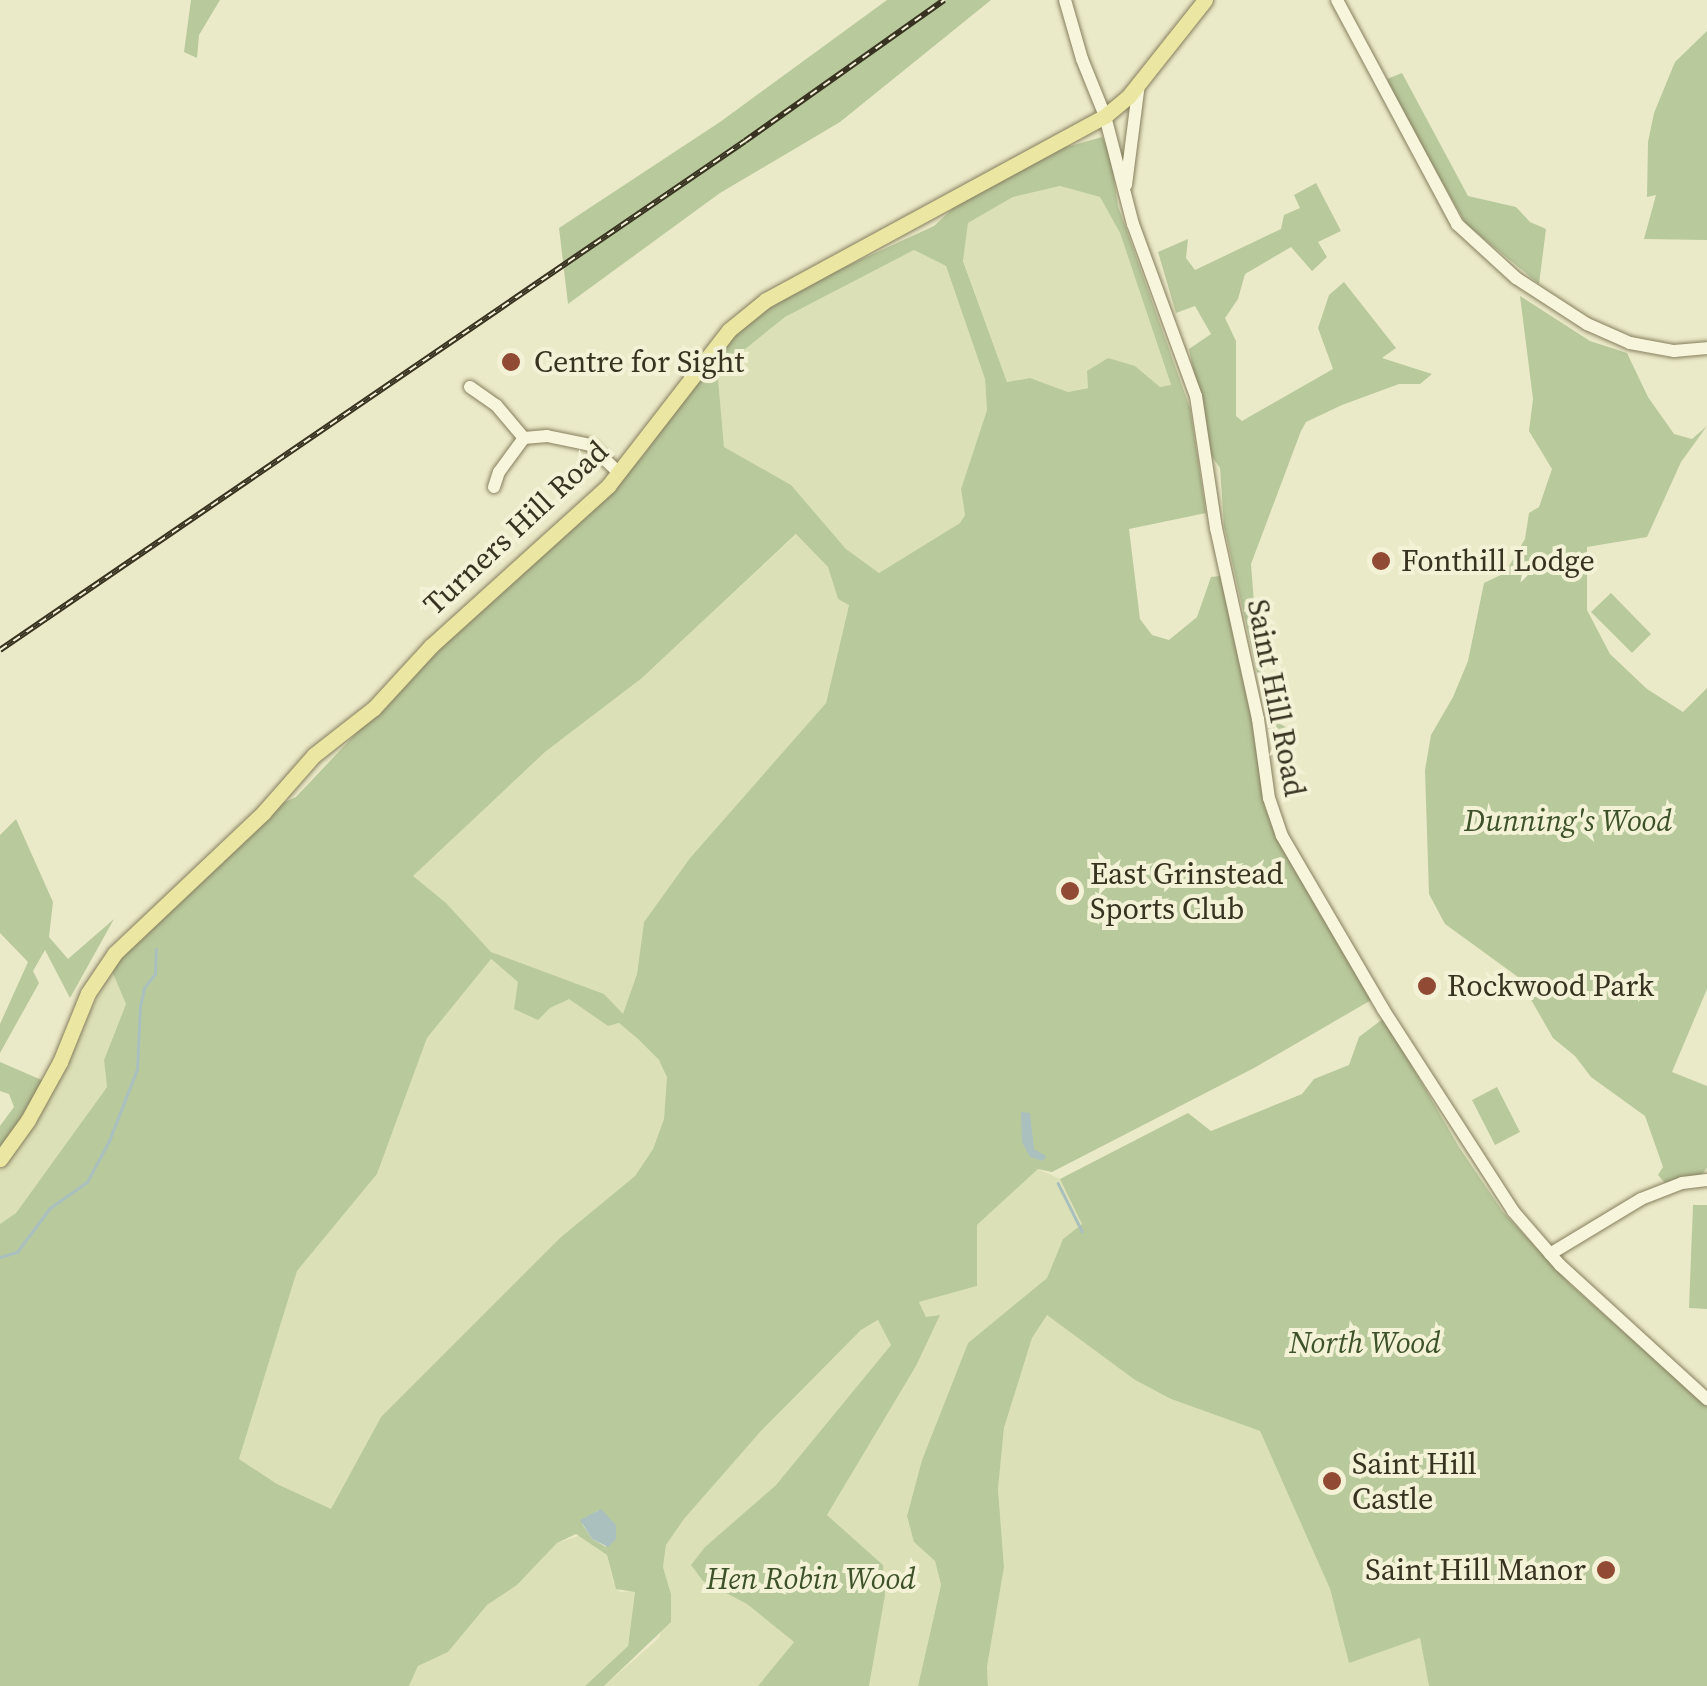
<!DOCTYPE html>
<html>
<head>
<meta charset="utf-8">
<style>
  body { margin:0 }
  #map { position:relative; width:1707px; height:1686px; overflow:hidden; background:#ebeac8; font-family:"Source Serif 4",serif }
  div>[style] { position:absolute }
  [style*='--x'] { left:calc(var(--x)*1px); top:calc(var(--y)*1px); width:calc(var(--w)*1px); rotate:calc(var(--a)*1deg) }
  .farmland>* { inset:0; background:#dce0b6 }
  .green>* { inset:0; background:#b8c99c }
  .water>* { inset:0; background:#a9c0bf }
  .stream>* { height:2.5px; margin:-1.25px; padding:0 1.25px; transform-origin:1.25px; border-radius:1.25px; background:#a9c0bf }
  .roads { filter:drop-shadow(0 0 2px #867e5e) drop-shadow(0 0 2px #867e5e) }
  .minor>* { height:12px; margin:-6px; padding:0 6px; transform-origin:6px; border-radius:6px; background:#f7f5db }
  .major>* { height:15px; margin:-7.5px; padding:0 7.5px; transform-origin:7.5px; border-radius:7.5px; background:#ebe7a3 }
  .rail>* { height:6px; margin-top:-3px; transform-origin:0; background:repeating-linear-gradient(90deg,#f3f2d7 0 8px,#383221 0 16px); box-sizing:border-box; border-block:2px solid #383221 }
  .dots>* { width:28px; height:28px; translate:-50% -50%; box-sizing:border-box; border:5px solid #f3f2d7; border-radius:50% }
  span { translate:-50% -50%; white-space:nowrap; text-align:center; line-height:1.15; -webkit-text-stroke:8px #f3f2d7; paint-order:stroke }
  .poi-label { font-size:30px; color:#383221 }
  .left { translate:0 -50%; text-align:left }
  .right { translate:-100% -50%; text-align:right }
  .street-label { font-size:30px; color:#383221 }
  .park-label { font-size:30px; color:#3d5229; font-style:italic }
</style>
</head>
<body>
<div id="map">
  <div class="farmland">
    <i style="clip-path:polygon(1060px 186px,1100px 197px,1120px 233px,1171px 386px,1160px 387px,1135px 366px,1087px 371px,1089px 387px,1068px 392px,1030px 378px,1007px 382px,963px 260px,968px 223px,1013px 197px)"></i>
    <i style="clip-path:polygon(914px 250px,946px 266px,985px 379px,987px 410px,961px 489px,965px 515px,960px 523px,879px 573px,846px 549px,791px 485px,724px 448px,718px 378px,739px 354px,785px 317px)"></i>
    <i style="clip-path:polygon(797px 534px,828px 567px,838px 599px,849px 604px,826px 703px,690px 858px,644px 922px,637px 974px,623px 1015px,603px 994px,491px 952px,413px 876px,545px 752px,642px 678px)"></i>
    <i style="clip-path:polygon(490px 959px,550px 1008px,569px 998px,608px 1026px,619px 1023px,638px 1039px,659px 1060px,668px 1077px,664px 1119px,653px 1149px,635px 1176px,561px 1237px,381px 1417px,331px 1510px,277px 1484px,239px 1459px,297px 1271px,377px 1174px,427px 1038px)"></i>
    <i style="clip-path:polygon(111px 969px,126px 1004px,104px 1060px,107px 1087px,16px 1213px,0 1224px,0 1170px,50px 1094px)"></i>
    <i style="clip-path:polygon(1038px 1169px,1060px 1179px,1083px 1223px,1063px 1239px,1047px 1278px,968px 1343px,922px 1460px,907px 1516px,915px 1542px,935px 1561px,941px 1585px,918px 1686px,869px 1686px,883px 1565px,827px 1515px,916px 1366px,939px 1316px,926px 1317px,919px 1302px,977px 1286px,977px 1225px)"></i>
    <i style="clip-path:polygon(1047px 1314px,1135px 1380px,1171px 1399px,1260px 1431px,1330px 1589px,1349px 1662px,1420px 1638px,1429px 1686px,988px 1686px,987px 1667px,1004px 1567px,998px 1489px,1004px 1428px,1032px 1338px)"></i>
    <i style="clip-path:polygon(879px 1320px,891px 1345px,776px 1485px,705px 1547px,703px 1581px,747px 1604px,794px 1642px,758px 1686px,604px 1686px,659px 1638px,671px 1594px,663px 1567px,666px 1545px,684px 1519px,761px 1431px,861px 1330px)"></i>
    <i style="clip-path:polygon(581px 1535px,607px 1555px,614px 1584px,620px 1592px,635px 1591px,628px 1646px,585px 1686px,409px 1686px,418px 1666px,448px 1652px,487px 1605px,517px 1585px,557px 1543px)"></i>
  </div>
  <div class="green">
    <i style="clip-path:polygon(191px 0,220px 0,199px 35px,197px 58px,184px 52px)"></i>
    <i style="clip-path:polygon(887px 0,991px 0,840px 122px,720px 193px,568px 304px,559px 228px,720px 122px)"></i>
    <i style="clip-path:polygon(1707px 31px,1707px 240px,1644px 239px,1656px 195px,1647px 197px,1648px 142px,1654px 113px,1675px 62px)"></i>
    <i style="clip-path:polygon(1402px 73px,1468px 196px,1516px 207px,1530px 222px,1546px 229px,1539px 284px,1466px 224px,1396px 101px,1387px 79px)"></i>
    <i style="clip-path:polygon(evenodd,1102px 137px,1110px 152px,1118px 206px,1190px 408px,1206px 513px,1129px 529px,1140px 619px,1152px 635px,1169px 640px,1197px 617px,1211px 577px,1220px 576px,1251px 717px,1265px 808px,1280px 843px,1373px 999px,1254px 1068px,1052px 1172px,1038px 1169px,977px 1225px,977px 1286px,919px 1302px,926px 1317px,940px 1315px,916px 1366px,827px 1515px,883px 1565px,885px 1595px,869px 1686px,758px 1686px,794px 1642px,747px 1604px,703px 1581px,691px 1565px,705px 1547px,776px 1485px,891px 1345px,878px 1320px,861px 1330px,761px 1431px,684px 1519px,666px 1545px,663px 1567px,671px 1594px,671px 1622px,604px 1686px,585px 1686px,628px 1646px,635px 1592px,616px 1589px,607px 1555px,576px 1534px,557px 1543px,517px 1585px,487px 1605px,448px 1652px,418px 1666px,409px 1686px,0 1686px,0 1224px,16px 1213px,107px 1087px,104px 1060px,126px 1004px,111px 969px,281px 804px,296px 797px,433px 652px,581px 520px,643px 456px,706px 364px,748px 323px,797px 289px,934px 226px,962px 200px,1063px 148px,1102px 137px,1060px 186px,1100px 197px,1120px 233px,1171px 385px,1160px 387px,1135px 366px,1108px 358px,1087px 371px,1088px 388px,1068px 392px,1030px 378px,1007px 382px,963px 261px,968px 223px,1013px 197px,1060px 186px,1102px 137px,914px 250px,946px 266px,985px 379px,987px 410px,961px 489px,965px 515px,960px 523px,879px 573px,846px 549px,791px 485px,724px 447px,718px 378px,739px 354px,785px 317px,914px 250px,1102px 137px,796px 534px,828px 567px,838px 599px,849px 605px,826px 703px,690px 858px,644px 922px,637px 974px,623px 1014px,604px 994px,491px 952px,446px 903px,413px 876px,545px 752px,642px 678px,796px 534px,1102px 137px,491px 959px,518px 982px,514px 1009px,538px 1020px,550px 1008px,569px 999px,608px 1026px,619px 1023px,638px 1039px,659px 1060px,667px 1077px,664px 1119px,653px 1149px,635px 1176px,561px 1237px,381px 1417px,331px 1509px,277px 1484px,239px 1459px,297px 1271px,377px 1174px,427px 1038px,491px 959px,1102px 137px,598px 1510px,606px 1547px,592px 1539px,582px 1524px,598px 1510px)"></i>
    <i style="clip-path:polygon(1316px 183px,1341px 231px,1318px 242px,1327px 257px,1312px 271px,1291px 247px,1245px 274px,1238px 299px,1225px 318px,1236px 341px,1236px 416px,1242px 421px,1333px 369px,1318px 328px,1329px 295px,1344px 282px,1396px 348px,1382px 358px,1432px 374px,1420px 384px,1399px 384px,1342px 405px,1306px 422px,1301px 431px,1251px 564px,1256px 629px,1266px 676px,1276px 722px,1286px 727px,1279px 729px,1268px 721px,1224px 526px,1220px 468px,1211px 455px,1189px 349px,1211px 334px,1195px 306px,1176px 313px,1158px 252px,1188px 239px,1186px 258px,1195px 270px,1281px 229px,1284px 215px,1300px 208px,1294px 195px)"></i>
    <i style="clip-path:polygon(1520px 296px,1590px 341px,1627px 353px,1648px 397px,1674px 434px,1692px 439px,1707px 426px,1681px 462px,1647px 537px,1587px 547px,1587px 610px,1610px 654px,1647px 689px,1683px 712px,1707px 688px,1707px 989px,1672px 1072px,1707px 1086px,1707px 1168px,1701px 1175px,1665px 1183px,1658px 1175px,1663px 1167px,1645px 1116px,1591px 1077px,1575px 1056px,1553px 1038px,1518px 977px,1445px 924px,1429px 894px,1425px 770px,1431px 735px,1453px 697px,1468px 661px,1484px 583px,1505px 573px,1525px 539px,1529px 513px,1539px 507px,1552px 469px,1529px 431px,1533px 399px)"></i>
    <i style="clip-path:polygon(1611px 593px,1651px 634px,1632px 653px,1591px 612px)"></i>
    <i style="clip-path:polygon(16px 819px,53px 902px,49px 937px,68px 959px,114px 919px,70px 998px,45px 950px,33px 971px,39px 983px,0 1053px,0 1024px,28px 962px,0 933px,0 835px)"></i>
    <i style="clip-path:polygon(1384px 1018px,1459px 1147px,1503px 1212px,1571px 1285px,1707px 1406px,1707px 1686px,1429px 1686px,1420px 1638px,1349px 1663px,1330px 1589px,1260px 1431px,1171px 1399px,1135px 1380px,1047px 1315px,1032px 1338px,1004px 1428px,998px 1489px,1004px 1567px,987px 1667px,988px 1686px,918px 1686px,941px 1585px,935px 1561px,914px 1542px,907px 1516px,922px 1460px,968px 1343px,1047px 1278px,1063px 1239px,1082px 1224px,1060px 1179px,1188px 1113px,1211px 1131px,1302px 1094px,1314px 1079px,1349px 1065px,1359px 1037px)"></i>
    <i style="clip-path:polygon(0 1062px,44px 1081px,0 1151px,0 1126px,14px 1107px,9px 1094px,0 1091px)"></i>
    <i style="clip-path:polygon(1497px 1087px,1520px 1132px,1495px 1145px,1472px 1100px)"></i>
    <i style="clip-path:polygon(1693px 1205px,1707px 1205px,1707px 1309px,1689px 1308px)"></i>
  </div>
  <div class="water">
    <i style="clip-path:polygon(1021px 1112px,1030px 1113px,1034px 1149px,1046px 1156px,1043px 1161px,1030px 1157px,1022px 1142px)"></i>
    <i style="clip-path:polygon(601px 1509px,616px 1525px,616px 1539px,608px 1547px,592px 1539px,580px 1520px)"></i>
  </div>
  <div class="stream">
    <i style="--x:1058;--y:1183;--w:54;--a:63.4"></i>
    <i style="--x:0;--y:1257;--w:18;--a:-16"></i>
    <i style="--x:17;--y:1252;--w:55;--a:-53.1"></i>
    <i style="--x:50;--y:1208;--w:45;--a:-35.1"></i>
    <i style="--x:87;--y:1182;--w:47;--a:-61.8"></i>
    <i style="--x:109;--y:1141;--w:77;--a:-68.7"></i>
    <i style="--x:137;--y:1069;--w:63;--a:-87.3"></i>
    <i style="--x:140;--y:1006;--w:18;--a:-77"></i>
    <i style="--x:144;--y:988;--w:18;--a:-52"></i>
    <i style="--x:155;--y:974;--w:25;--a:-88"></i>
  </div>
  <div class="roads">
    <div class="minor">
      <i style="--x:1065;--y:0;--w:61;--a:73.9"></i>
      <i style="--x:1082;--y:59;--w:61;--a:68"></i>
      <i style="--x:1105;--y:116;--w:112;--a:75.5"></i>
      <i style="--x:1133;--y:224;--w:183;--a:69.9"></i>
      <i style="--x:1196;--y:396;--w:134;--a:81.4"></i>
      <i style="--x:1216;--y:528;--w:196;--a:77.6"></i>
      <i style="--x:1258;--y:719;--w:80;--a:82.1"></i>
      <i style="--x:1269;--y:798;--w:40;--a:71.1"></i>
      <i style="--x:1282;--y:836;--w:200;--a:59.7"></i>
      <i style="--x:1383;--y:1009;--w:240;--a:57.2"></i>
      <i style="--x:1513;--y:1211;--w:72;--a:49"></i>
      <i style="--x:1560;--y:1265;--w:199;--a:42.4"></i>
      <i style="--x:1337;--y:0;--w:254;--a:61.8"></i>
      <i style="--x:1457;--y:224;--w:80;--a:42.5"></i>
      <i style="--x:1516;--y:278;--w:85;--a:32.9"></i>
      <i style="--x:1587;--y:324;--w:47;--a:23.8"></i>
      <i style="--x:1630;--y:343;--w:45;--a:10.3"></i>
      <i style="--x:1674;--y:351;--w:33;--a:-5"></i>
      <i style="--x:1126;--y:185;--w:103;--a:-82.7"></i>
      <i style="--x:470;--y:387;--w:32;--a:35"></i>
      <i style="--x:496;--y:405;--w:43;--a:49.7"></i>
      <i style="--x:524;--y:438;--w:23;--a:-5"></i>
      <i style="--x:547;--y:436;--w:44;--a:11.8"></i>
      <i style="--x:590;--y:445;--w:40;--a:44"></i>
      <i style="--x:494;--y:487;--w:16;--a:-72"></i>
      <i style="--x:499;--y:472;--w:42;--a:-53.7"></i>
      <i style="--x:1550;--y:1254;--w:106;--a:-31.1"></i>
      <i style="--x:1641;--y:1199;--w:44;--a:-21.3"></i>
      <i style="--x:1682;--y:1183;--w:25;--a:-7"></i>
    </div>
    <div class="major">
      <i style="--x:0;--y:1159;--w:48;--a:-54.3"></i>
      <i style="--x:28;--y:1120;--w:66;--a:-61.1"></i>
      <i style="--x:60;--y:1062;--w:74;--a:-67.9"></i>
      <i style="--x:88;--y:993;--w:48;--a:-56"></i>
      <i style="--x:115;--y:953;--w:204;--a:-43.4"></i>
      <i style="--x:263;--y:813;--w:77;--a:-48.7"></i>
      <i style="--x:314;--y:755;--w:76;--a:-38.1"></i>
      <i style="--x:374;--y:708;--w:84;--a:-47.4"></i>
      <i style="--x:431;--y:646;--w:239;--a:-42.1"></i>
      <i style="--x:608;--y:486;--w:197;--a:-52.2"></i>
      <i style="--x:729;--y:330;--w:48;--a:-39"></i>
      <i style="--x:766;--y:300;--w:386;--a:-28.5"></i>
      <i style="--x:1105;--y:116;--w:30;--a:-40"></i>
      <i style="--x:1128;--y:97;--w:124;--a:-51.6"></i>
    </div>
  </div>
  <div class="rail">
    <i style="--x:0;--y:650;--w:902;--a:-34.34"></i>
    <i style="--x:745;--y:141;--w:244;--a:-35.3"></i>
  </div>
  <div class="dots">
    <i style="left:511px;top:362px;background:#914a33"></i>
    <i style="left:1381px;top:561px;background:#914a33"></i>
    <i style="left:1070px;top:891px;background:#914a33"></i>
    <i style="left:1427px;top:986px;background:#914a33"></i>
    <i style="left:1332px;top:1481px;background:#914a33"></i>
    <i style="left:1606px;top:1570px;background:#914a33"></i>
  </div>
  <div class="poi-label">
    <span class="left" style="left:534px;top:362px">Centre for Sight</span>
    <span class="left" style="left:1401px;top:561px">Fonthill Lodge</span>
    <span class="left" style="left:1090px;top:891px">East Grinstead<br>Sports Club</span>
    <span class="left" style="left:1447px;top:986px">Rockwood Park</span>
    <span class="left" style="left:1352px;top:1481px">Saint Hill<br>Castle</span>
    <span class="right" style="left:1586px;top:1570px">Saint Hill Manor</span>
  </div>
  <div class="street-label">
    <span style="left:516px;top:528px;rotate:-43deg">Turners Hill Road</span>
    <span style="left:1276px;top:698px;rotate:79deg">Saint Hill Road</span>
  </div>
  <div class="park-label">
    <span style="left:1568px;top:821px">Dunning's Wood</span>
    <span style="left:1365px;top:1343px">North Wood</span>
    <span style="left:811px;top:1579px">Hen Robin Wood</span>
  </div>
</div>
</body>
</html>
